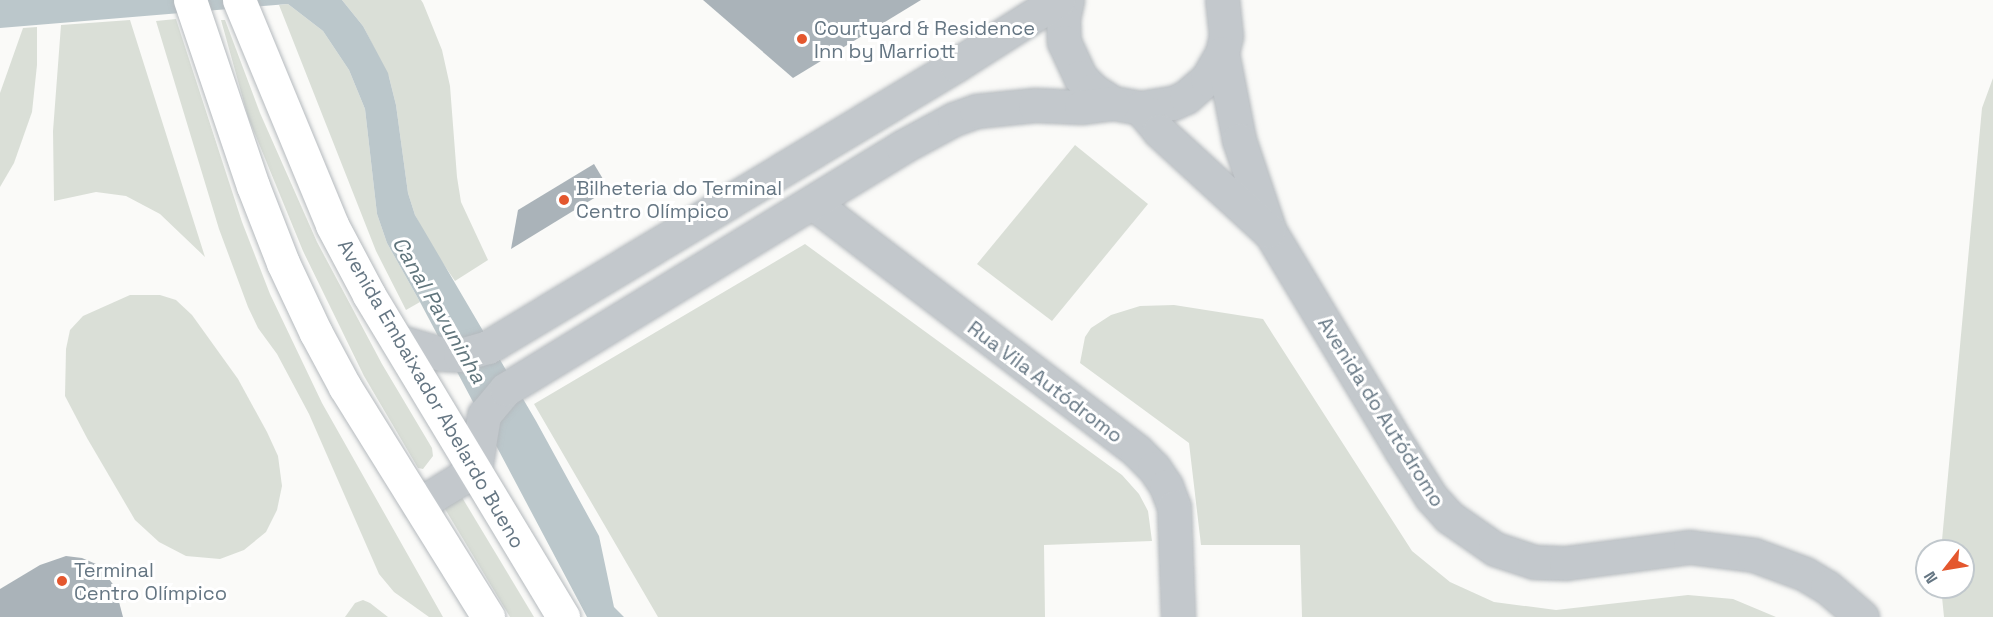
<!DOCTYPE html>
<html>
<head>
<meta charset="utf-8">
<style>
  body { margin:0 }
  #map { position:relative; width:1993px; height:617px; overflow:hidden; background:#fafaf8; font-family:"Space Grotesk",sans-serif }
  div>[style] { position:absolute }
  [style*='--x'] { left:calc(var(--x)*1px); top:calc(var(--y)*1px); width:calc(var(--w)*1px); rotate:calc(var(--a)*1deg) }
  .green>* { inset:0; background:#dadfd7 }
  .water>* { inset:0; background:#bbc7cb }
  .building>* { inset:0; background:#aab3b9 }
  .roads { filter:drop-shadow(0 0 2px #b5babe) drop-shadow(0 0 2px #b5babe) }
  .minor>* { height:33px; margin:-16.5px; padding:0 16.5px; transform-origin:16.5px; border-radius:16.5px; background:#c3c8cc }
  .major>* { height:33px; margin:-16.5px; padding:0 16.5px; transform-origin:16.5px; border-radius:16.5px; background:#fff }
  .highway>* { height:33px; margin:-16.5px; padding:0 16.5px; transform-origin:16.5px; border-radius:16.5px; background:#fff }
  .dots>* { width:16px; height:16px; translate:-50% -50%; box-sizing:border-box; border:3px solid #fff; border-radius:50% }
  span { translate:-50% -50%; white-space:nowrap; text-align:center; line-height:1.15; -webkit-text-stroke:6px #fff; paint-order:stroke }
  .poi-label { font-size:20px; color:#657683 }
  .left { translate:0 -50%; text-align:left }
  .street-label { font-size:20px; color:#657683 }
  .water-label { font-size:21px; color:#60757c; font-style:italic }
  .north { position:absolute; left:1915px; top:539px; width:60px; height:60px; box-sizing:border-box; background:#fff; border:2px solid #c1c8cd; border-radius:50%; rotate:239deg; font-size:16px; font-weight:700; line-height:24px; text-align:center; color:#657683 }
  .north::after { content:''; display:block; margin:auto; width:21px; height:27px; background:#e4572e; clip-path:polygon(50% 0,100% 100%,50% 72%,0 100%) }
</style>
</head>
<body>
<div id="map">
  <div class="green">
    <i style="clip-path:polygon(342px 0,421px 0,423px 3px,442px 50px,450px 86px,457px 177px,461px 202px,488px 260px,455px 281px,431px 246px,415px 215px,408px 193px,396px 105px,389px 77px,363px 26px)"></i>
    <i style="clip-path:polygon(288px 4px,323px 31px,349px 70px,365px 109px,377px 214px,387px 243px,420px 302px,406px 310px,376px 251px,279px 5px)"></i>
    <i style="clip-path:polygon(176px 19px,242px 222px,270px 294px,322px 403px,443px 617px,429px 617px,394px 592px,379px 574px,309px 414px,277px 354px,258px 328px,248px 307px,219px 229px,156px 21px)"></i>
    <i style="clip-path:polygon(130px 20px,205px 257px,160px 214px,126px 196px,96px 192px,54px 201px,53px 131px,61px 25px)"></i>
    <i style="clip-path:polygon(221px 20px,225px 20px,260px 113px,317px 242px,382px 364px,432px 448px,433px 456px,423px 469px,418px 468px,364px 376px,303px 251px,248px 117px)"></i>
    <i style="clip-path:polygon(37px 27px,37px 65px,32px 112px,14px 163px,0 187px,0 93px,23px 28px)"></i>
    <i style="clip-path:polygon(1993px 78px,1993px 617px,1944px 617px,1941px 587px,1963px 587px,1963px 551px,1941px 551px,1982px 108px)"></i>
    <i style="clip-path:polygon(1075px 145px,1148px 204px,1052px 321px,977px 264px)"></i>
    <i style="clip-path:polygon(805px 244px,1122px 475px,1139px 494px,1148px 511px,1152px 541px,1044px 545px,1045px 617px,658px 617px,534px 404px)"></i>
    <i style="clip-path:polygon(130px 295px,160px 295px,176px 300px,192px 315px,238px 379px,267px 432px,278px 456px,282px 486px,277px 510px,266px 532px,244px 550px,220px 559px,186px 556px,159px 542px,135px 520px,87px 438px,65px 396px,66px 349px,70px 330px,83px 316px)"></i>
    <i style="clip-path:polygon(1174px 305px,1263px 319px,1412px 551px,1450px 582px,1494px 602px,1556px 610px,1688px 595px,1733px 599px,1776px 617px,1302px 617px,1300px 545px,1201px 545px,1189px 443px,1080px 363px,1085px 337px,1091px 328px,1111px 315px,1140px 306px)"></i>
    <i style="clip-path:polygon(460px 494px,534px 617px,510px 617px,445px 509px,444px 504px)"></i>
    <i style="clip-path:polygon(363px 600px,370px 603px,388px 617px,345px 617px,355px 603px)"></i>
  </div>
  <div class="water">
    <i style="clip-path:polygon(0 0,342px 0,363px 26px,388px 73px,396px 105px,408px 193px,415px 215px,536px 421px,599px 536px,614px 607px,624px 617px,587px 617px,420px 302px,387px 243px,377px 214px,365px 109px,349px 70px,323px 31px,288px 4px,0 28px)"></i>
  </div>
  <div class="building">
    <i style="clip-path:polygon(703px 0,921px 0,793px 78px)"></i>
    <i style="clip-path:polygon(594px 164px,609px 189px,511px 249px,518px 210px)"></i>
    <i style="clip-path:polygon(66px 556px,82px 558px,96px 564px,106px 575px,115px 587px,123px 617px,0 617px,0 589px,40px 565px)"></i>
  </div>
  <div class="roads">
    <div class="minor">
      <i style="--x:1067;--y:0;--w:19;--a:102"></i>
      <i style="--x:1063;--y:19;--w:23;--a:88"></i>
      <i style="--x:1064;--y:42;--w:38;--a:65"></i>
      <i style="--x:1080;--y:77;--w:18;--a:45"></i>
      <i style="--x:1093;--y:90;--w:24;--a:33"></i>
      <i style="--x:1113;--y:103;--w:27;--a:10"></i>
      <i style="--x:1140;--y:108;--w:33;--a:-9"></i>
      <i style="--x:1173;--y:103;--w:14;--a:-25"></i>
      <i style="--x:1186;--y:97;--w:28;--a:-41"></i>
      <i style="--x:1207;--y:79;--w:30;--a:-60"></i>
      <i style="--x:1222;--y:53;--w:17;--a:-77"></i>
      <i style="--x:1226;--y:36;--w:36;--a:-96"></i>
      <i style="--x:1222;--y:53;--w:89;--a:78.9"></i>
      <i style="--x:1239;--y:140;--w:97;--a:71.4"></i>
      <i style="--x:1270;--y:232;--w:254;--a:59"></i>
      <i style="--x:1401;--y:450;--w:56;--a:57.4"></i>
      <i style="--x:1431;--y:497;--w:27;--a:48"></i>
      <i style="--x:1449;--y:517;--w:56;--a:34.8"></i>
      <i style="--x:1495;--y:549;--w:41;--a:18.4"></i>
      <i style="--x:1534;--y:562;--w:32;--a:2"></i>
      <i style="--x:1566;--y:563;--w:125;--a:-7.4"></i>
      <i style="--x:1690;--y:547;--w:64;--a:7.1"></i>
      <i style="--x:1754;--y:555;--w:54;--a:20.4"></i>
      <i style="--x:1805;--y:574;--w:26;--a:31"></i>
      <i style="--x:1827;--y:587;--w:46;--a:40.6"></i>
      <i style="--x:1140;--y:108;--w:30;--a:50"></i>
      <i style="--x:1159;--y:131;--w:148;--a:42.5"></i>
      <i style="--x:813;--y:203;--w:408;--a:37.4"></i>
      <i style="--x:1137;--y:451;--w:24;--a:45"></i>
      <i style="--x:1154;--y:468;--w:22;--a:56"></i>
      <i style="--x:1166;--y:486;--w:22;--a:69"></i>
      <i style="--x:1174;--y:507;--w:110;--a:87.9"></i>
      <i style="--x:397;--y:341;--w:47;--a:16.1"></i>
      <i style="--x:442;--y:354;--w:18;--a:3"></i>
      <i style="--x:460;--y:355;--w:29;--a:-16"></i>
      <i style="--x:488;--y:347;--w:546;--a:-31.07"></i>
      <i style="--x:956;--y:65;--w:121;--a:-32.5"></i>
      <i style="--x:418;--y:505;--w:67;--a:-31.6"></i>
      <i style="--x:475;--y:470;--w:56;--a:-80.7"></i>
      <i style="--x:484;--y:415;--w:34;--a:-50"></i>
      <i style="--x:506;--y:389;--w:464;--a:-31.4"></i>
      <i style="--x:902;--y:147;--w:59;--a:-28.3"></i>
      <i style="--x:954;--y:119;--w:23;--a:-20"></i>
      <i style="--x:976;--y:111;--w:59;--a:-5.8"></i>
      <i style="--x:1035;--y:105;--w:46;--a:2.5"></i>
      <i style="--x:1081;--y:107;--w:32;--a:-7"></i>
    </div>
    <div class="major">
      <i style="--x:239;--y:0;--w:243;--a:67.5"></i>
      <i style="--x:332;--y:225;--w:79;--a:62.1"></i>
      <i style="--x:369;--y:295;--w:376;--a:58.9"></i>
    </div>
    <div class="highway">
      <i style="--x:190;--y:0;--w:196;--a:71.3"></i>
      <i style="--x:253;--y:186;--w:83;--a:68.7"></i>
      <i style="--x:283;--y:263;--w:77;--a:64.8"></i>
      <i style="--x:316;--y:333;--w:61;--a:61.8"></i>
      <i style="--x:345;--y:387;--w:271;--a:58.1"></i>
    </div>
  </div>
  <div class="dots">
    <i style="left:802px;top:39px;background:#e4572e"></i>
    <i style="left:564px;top:200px;background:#e4572e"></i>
    <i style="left:62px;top:581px;background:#e4572e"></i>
  </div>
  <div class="poi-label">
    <span class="left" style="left:814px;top:40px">Courtyard &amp; Residence<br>Inn by Marriott</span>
    <span class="left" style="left:576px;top:200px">Bilheteria do Terminal<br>Centro Olímpico</span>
    <span class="left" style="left:74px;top:582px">Terminal<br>Centro Olímpico</span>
  </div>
  <div class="street-label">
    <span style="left:1045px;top:382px;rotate:37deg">Rua Vila Autódromo</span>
    <span style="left:431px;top:394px;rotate:60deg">Avenida Embaixador Abelardo Bueno</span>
    <span style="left:1381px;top:412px;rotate:58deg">Avenida do Autódromo</span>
  </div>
  <div class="water-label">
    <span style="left:439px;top:310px;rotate:60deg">Canal Pavuninha</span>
  </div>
  <div class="north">N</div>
</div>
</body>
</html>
